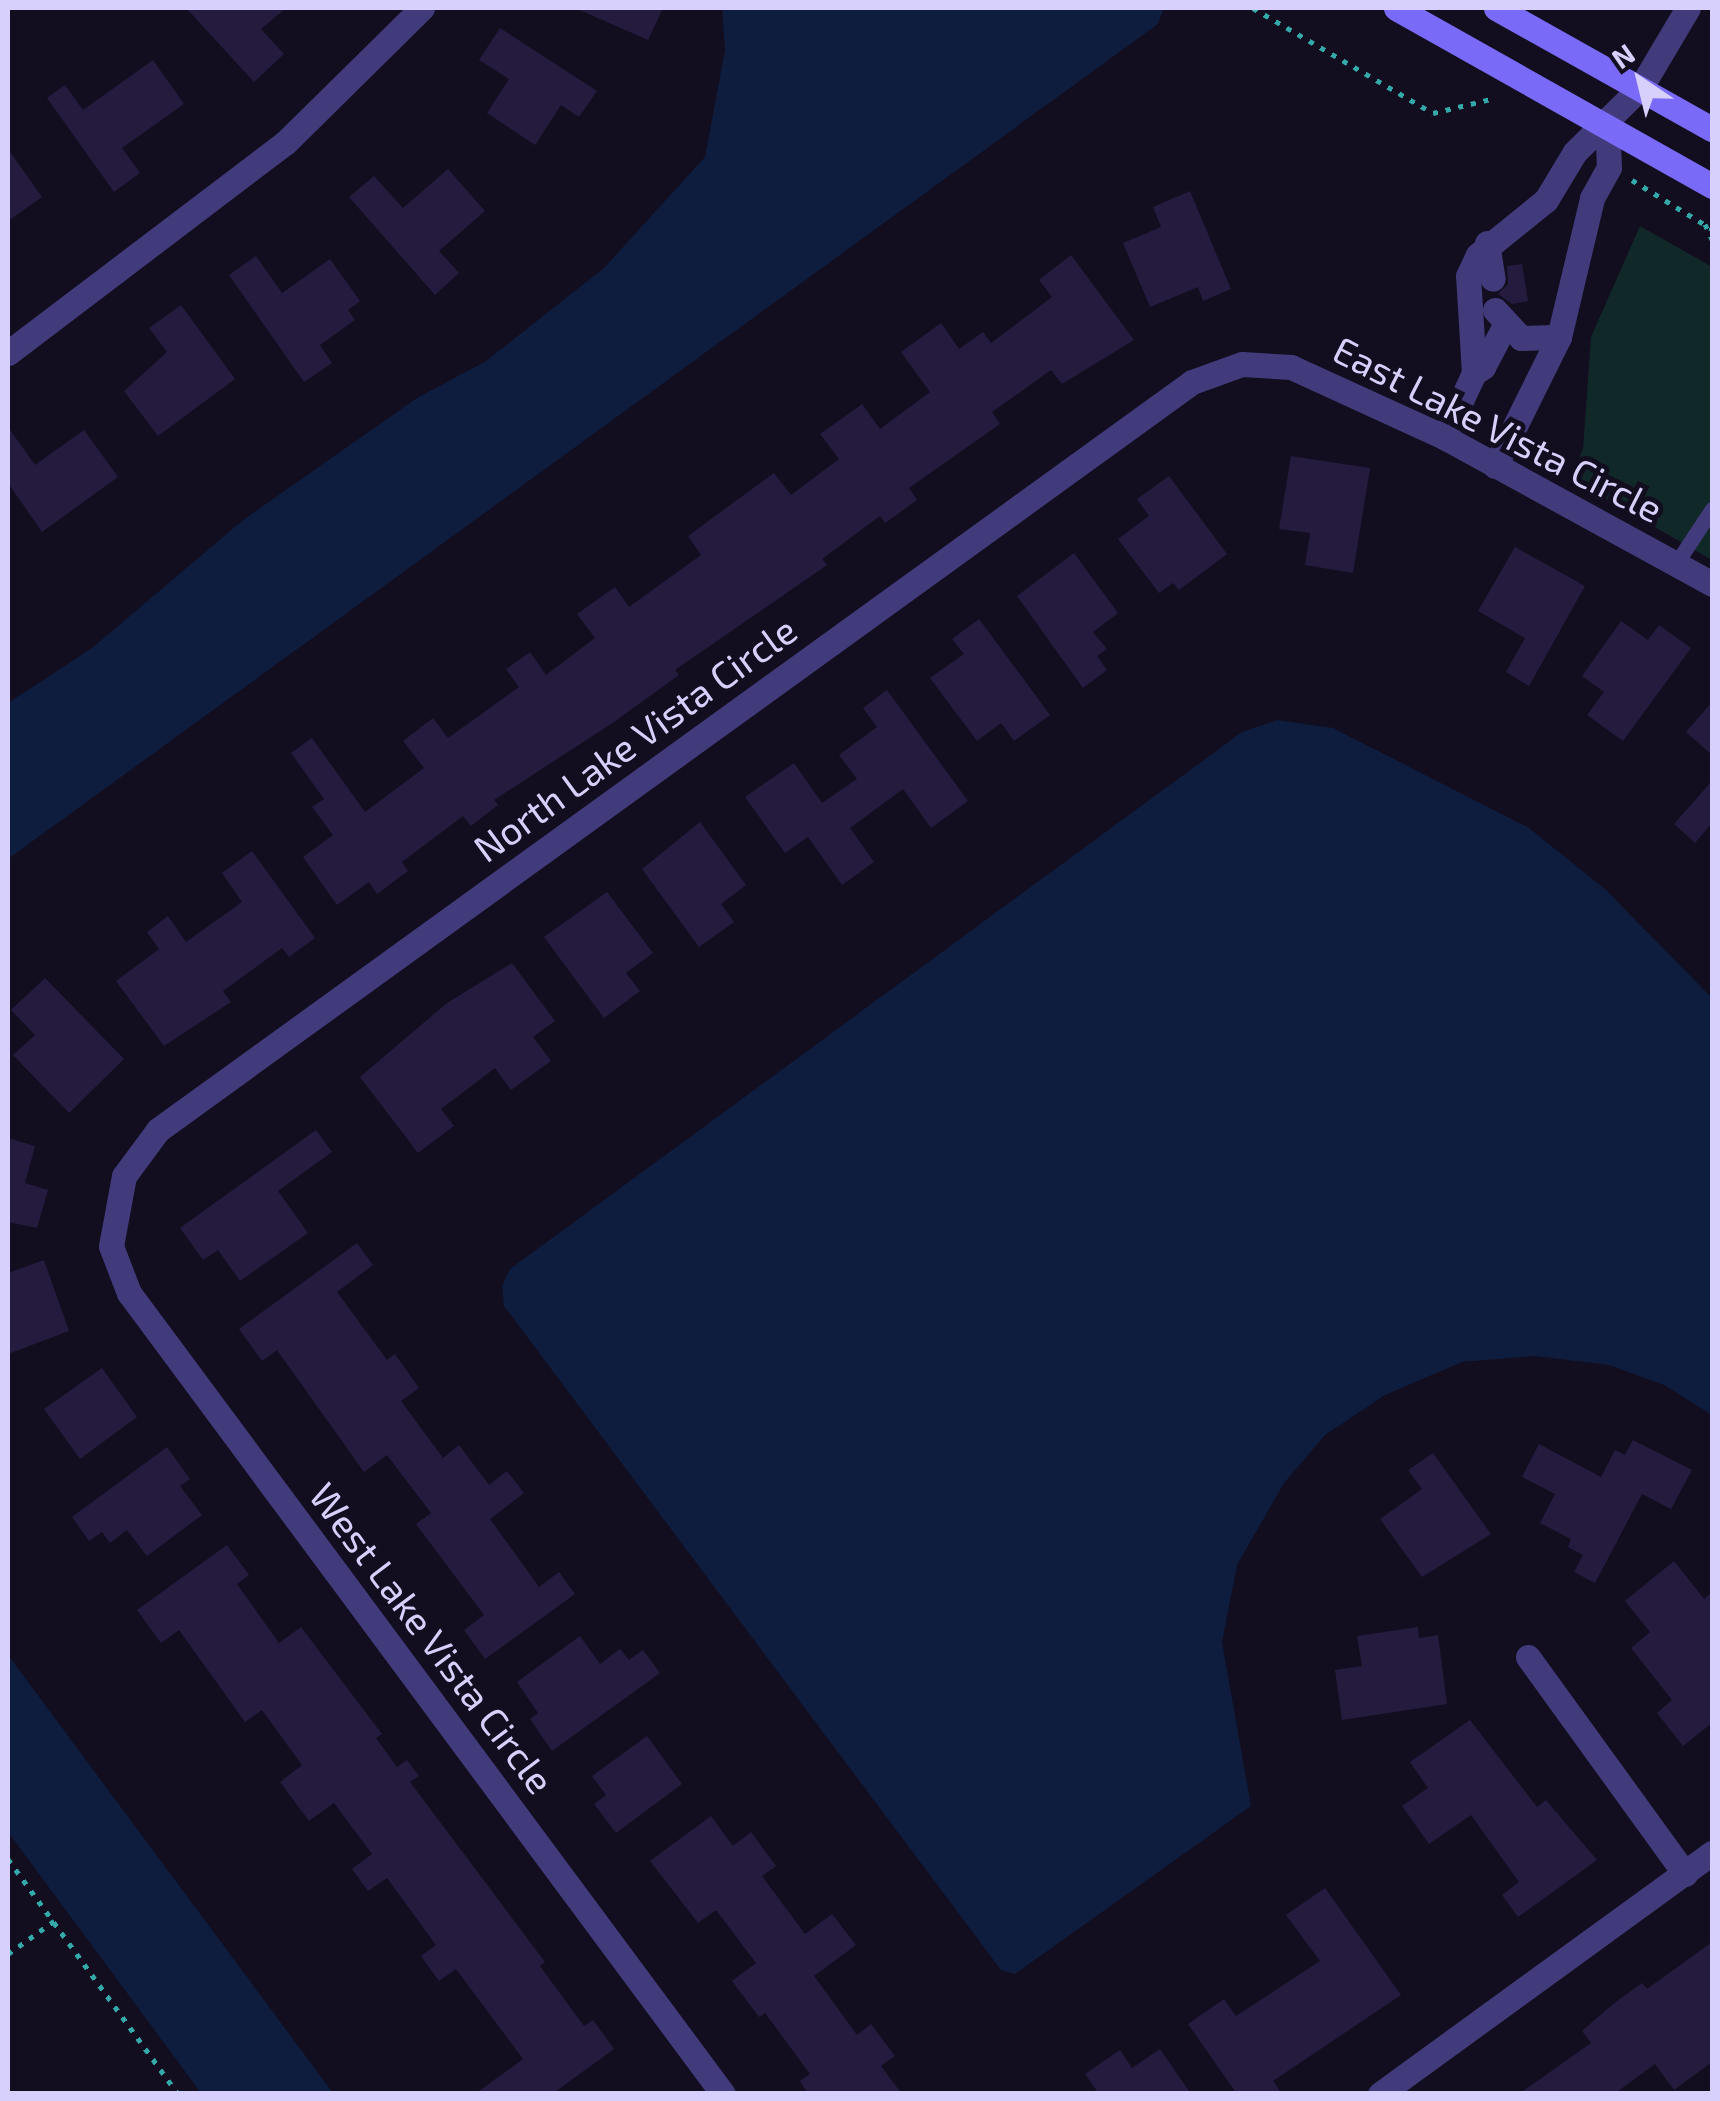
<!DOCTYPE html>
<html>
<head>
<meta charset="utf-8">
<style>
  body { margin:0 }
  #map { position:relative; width:1720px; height:2101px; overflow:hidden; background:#120e1f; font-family:"Exo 2",sans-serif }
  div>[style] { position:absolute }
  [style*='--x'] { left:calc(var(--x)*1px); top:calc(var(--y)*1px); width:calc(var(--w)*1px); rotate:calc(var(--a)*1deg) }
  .green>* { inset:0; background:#112829 }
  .water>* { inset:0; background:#0e1c3e }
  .building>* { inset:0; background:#251b3f }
  .path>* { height:5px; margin-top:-2.5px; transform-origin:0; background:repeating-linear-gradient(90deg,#34a9aa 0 5px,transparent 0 13px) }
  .service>* { height:15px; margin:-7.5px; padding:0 7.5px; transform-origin:7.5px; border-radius:7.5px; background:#423b7b }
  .minor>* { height:25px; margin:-12.5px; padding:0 12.5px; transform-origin:12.5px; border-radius:12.5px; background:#423b7b }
  .secondary>* { height:25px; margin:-12.5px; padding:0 12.5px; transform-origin:12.5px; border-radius:12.5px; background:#796bf7 }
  span { translate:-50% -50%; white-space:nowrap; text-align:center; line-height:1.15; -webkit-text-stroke:10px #120e1f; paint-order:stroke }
  .street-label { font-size:38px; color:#d7cffc }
  .frame { position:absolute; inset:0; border:10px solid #d7cffc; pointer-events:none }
  .north { position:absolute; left:1590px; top:30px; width:100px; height:100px; -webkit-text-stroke:8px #120e1f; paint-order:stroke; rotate:325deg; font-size:28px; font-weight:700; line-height:40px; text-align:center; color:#d7cffc }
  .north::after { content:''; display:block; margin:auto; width:35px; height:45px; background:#d7cffc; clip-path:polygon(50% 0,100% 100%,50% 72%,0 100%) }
</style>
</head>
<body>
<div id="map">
  <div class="green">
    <i style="clip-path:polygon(1640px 226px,1712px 267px,1712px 560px,1570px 478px,1583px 449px,1591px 337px)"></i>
  </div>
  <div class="water">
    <i style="clip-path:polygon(722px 8px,1164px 8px,1158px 24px,8px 859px,8px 703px,92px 648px,243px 520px,417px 398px,486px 361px,604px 268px,705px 157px,725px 50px)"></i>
    <i style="clip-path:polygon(1277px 720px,1333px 728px,1529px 828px,1606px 890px,1712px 998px,1712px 1415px,1664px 1385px,1609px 1365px,1535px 1356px,1462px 1362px,1385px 1395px,1325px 1435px,1284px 1483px,1237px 1565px,1222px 1642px,1251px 1806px,1015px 1974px,1001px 1970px,504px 1306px,502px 1286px,510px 1269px,1242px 732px)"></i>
    <i style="clip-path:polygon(8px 1655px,333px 2093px,201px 2093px,8px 1832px)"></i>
  </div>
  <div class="building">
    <i style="clip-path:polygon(186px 8px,286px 8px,261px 29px,284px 54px,254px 82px)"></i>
    <i style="clip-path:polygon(575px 8px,663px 8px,648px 40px)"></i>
    <i style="clip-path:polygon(500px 28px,597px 91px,579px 117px,561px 105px,535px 145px,487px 113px,509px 79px,479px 60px)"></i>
    <i style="clip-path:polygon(153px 60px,184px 104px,122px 148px,140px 173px,114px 192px,47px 98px,65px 85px,83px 110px)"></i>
    <i style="clip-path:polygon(8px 149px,42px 197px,8px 221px)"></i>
    <i style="clip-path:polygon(448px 169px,485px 211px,439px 251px,459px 273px,435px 295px,349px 197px,374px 176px,403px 208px)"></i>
    <i style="clip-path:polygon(1190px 191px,1231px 289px,1203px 301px,1198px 287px,1150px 307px,1123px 243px,1161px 227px,1153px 207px)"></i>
    <i style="clip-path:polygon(1071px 255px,1134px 340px,1062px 384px,1051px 370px,992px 412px,1000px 424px,909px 488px,917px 500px,885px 523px,880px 516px,822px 559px,827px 565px,675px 670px,679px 675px,614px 722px,494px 800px,498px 805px,471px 826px,463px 816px,402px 862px,408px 871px,377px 894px,369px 882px,337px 905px,303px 857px,333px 835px,312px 807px,324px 799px,291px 753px,312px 738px,365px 812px,424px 768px,403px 741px,433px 718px,448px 738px,519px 687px,506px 669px,530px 652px,546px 675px,595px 638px,577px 614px,615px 587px,629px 607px,701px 555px,688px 536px,774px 473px,791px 495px,839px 459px,820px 434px,862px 404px,880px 429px,930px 392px,901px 352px,941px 323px,959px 349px,983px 332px,991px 343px,1052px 297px,1039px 280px)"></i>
    <i style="clip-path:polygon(256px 256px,282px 293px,330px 259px,360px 301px,348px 310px,355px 320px,320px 345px,332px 363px,304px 382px,229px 275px)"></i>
    <i style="clip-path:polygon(1522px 264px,1528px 301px,1512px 304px,1498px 294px,1508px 284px,1507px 266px)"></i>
    <i style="clip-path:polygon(181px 305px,235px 379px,158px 436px,124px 391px,167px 352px,149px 328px)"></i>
    <i style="clip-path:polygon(8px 427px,35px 465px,84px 430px,118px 477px,42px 532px,8px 483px)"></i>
    <i style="clip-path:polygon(1291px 456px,1370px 468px,1353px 573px,1305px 565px,1310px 533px,1279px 529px)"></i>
    <i style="clip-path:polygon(1169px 476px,1227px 554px,1179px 590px,1173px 583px,1159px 593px,1118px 539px,1149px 516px,1137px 499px)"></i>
    <i style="clip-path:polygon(1515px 547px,1585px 586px,1529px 686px,1506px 672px,1525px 638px,1478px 611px)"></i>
    <i style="clip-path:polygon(1074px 553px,1118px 613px,1093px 632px,1107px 649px,1097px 656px,1107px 670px,1083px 688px,1017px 596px)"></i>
    <i style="clip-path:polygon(979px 619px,1050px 715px,1014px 741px,1001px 723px,977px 741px,930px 678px,964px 654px,952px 639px)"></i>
    <i style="clip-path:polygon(1621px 621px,1648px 640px,1659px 625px,1691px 648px,1623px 741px,1587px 715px,1604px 692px,1582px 676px)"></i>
    <i style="clip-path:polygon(887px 690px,968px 801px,931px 828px,903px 789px,850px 828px,874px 862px,842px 885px,808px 837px,785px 853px,745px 797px,794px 763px,822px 803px,857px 779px,839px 755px,877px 727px,863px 708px)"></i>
    <i style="clip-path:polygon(1712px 702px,1712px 755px,1686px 732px)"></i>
    <i style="clip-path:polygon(1712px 781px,1712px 823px,1695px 843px,1674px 824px)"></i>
    <i style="clip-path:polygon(700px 822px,746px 885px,721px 904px,734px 922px,699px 947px,642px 869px)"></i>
    <i style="clip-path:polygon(252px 851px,315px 938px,289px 957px,282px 948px,223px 991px,231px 1002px,164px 1046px,116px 981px,159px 949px,147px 932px,168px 916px,186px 942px,242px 902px,222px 873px)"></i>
    <i style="clip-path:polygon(607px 892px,653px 953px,626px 973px,640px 991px,604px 1018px,544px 937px)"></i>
    <i style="clip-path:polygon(512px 963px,555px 1021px,533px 1037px,551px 1061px,511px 1090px,495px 1068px,441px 1109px,454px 1126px,418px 1153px,360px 1077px,447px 1003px)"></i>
    <i style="clip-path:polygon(45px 978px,124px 1059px,69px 1113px,13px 1055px,35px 1035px,11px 1010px)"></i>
    <i style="clip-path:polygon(316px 1130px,332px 1152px,278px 1191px,308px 1233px,240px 1281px,218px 1250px,203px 1260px,180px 1228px)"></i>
    <i style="clip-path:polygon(8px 1138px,35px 1146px,25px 1183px,48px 1190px,37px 1228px,8px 1222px)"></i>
    <i style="clip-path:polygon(357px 1243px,373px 1265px,337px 1292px,387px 1360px,395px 1354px,419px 1388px,401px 1401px,443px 1458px,459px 1445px,489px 1485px,507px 1471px,524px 1493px,490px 1519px,539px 1587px,559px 1572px,575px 1594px,485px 1659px,464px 1630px,484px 1615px,416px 1524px,431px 1513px,387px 1455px,364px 1472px,277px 1350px,262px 1361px,239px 1329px)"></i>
    <i style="clip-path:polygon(44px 1260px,69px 1331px,8px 1354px,8px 1273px)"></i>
    <i style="clip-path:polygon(102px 1368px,137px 1417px,80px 1459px,44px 1409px)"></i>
    <i style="clip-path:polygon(1633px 1440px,1692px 1470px,1671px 1509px,1642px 1494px,1595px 1583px,1574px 1572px,1583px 1555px,1568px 1547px,1571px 1539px,1540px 1523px,1555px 1494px,1522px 1477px,1539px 1444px,1601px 1477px,1615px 1450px,1625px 1455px)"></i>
    <i style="clip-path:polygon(167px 1447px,190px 1479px,180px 1486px,202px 1515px,147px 1556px,127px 1530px,110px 1543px,102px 1532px,89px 1541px,72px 1517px)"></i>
    <i style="clip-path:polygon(1433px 1453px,1491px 1534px,1422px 1577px,1380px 1519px,1422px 1489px,1408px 1470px)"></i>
    <i style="clip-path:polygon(227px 1545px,249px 1575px,237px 1584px,279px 1643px,301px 1627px,382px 1734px,376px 1738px,397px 1767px,407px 1760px,419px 1776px,410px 1782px,545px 1962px,540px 1966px,584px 2026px,593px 2020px,614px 2049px,552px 2094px,475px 2094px,523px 2059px,456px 1969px,439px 1981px,421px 1956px,436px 1945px,387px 1878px,368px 1891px,352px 1869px,372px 1854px,334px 1803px,309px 1821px,280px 1782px,302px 1765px,262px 1710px,245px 1722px,179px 1630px,161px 1643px,137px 1610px)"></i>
    <i style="clip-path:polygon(1674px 1561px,1704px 1599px,1712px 1592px,1712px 1723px,1683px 1746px,1657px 1713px,1672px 1700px,1631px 1648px,1650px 1632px,1625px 1601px)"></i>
    <i style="clip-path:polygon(1418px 1627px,1419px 1638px,1438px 1635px,1447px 1704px,1342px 1720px,1335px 1670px,1362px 1666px,1357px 1636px)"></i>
    <i style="clip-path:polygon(580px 1636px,600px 1664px,620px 1649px,629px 1660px,643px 1650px,660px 1673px,552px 1751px,530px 1719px,538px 1713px,517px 1682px)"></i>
    <i style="clip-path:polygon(1470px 1720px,1537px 1807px,1546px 1800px,1597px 1860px,1518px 1917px,1502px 1895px,1519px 1882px,1471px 1815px,1429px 1844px,1402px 1806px,1428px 1788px,1410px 1762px)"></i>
    <i style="clip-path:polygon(647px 1736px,682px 1784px,616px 1833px,594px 1804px,606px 1795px,592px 1776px)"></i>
    <i style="clip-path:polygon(711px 1816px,733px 1846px,751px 1832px,776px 1866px,762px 1876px,805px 1934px,832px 1914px,856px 1945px,814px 1976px,857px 2035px,871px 2024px,895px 2056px,881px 2066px,902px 2094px,808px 2094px,800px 2081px,810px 2074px,765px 2013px,759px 2017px,732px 1981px,756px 1963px,716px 1910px,698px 1923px,650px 1861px)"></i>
    <i style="clip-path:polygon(1325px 1888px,1401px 1995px,1273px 2081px,1282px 2094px,1237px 2094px,1188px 2024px,1224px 1999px,1236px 2016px,1320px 1961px,1286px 1915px)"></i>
    <i style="clip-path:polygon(1712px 1942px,1712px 2062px,1674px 2090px,1655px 2064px,1614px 2094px,1519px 2094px,1591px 2043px,1582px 2031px,1613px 2004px,1642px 1983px,1647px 1989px)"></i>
    <i style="clip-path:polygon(1160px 2049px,1191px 2094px,1099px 2094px,1085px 2074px,1120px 2050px,1132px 2068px)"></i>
  </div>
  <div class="path">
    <i style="--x:1253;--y:8;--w:208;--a:30.3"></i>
    <i style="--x:1433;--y:113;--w:60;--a:-13.6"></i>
    <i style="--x:1632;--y:180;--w:94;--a:31.5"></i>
    <i style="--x:1705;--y:224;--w:17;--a:65"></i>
    <i style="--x:8;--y:1859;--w:290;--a:54.1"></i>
    <i style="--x:8;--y:1954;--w:57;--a:-35.7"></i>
  </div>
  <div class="service">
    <i style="--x:1677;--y:562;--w:64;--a:-56.6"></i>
  </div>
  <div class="minor">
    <i style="--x:1487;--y:243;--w:36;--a:81"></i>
    <i style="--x:1495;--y:310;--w:38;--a:47"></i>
    <i style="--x:1521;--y:338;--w:38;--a:-2"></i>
    <i style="--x:8;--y:353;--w:349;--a:-37.2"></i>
    <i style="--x:286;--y:142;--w:191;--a:-44.6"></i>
    <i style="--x:1474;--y:373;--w:11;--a:-34"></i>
    <i style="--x:1483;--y:367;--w:45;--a:-62.3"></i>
    <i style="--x:1444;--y:437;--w:71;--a:-64.9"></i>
    <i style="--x:1474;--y:373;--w:97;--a:-93.5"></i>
    <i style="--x:1468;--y:276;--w:23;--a:-65"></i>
    <i style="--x:1478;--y:255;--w:87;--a:-39"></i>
    <i style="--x:1546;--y:200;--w:56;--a:-58.9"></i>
    <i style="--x:1575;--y:152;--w:93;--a:-44.6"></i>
    <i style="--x:1641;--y:87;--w:92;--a:-59.3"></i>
    <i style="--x:1495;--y:466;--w:144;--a:-63.6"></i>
    <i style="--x:1559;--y:337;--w:143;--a:-76.6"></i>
    <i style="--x:1592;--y:198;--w:35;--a:-61"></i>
    <i style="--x:1609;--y:167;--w:44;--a:-92.6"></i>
    <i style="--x:1528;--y:1657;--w:268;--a:54.1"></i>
    <i style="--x:723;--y:2094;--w:997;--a:-126.56"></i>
    <i style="--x:129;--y:1293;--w:50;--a:-111"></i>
    <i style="--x:111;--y:1246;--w:71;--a:-79.5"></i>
    <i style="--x:124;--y:1176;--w:57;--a:-53.5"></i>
    <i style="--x:158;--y:1130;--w:1276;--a:-35.88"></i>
    <i style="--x:1192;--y:382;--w:53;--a:-19.8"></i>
    <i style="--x:1242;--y:364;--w:49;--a:3.5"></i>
    <i style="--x:1291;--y:367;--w:168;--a:24.6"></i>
    <i style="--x:1444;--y:437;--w:306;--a:28.7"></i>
    <i style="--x:1380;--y:2094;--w:410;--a:-36"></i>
  </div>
  <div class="secondary">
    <i style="--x:1396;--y:8;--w:363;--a:29.4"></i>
    <i style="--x:1496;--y:8;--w:248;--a:29.3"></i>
  </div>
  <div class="street-label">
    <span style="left:1498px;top:429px;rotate:27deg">East Lake Vista Circle</span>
    <span style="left:635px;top:739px;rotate:-36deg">North Lake Vista Circle</span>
    <span style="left:432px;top:1638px;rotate:53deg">West Lake Vista Circle</span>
  </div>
  <div class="frame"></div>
  <div class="north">N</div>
</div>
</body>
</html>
